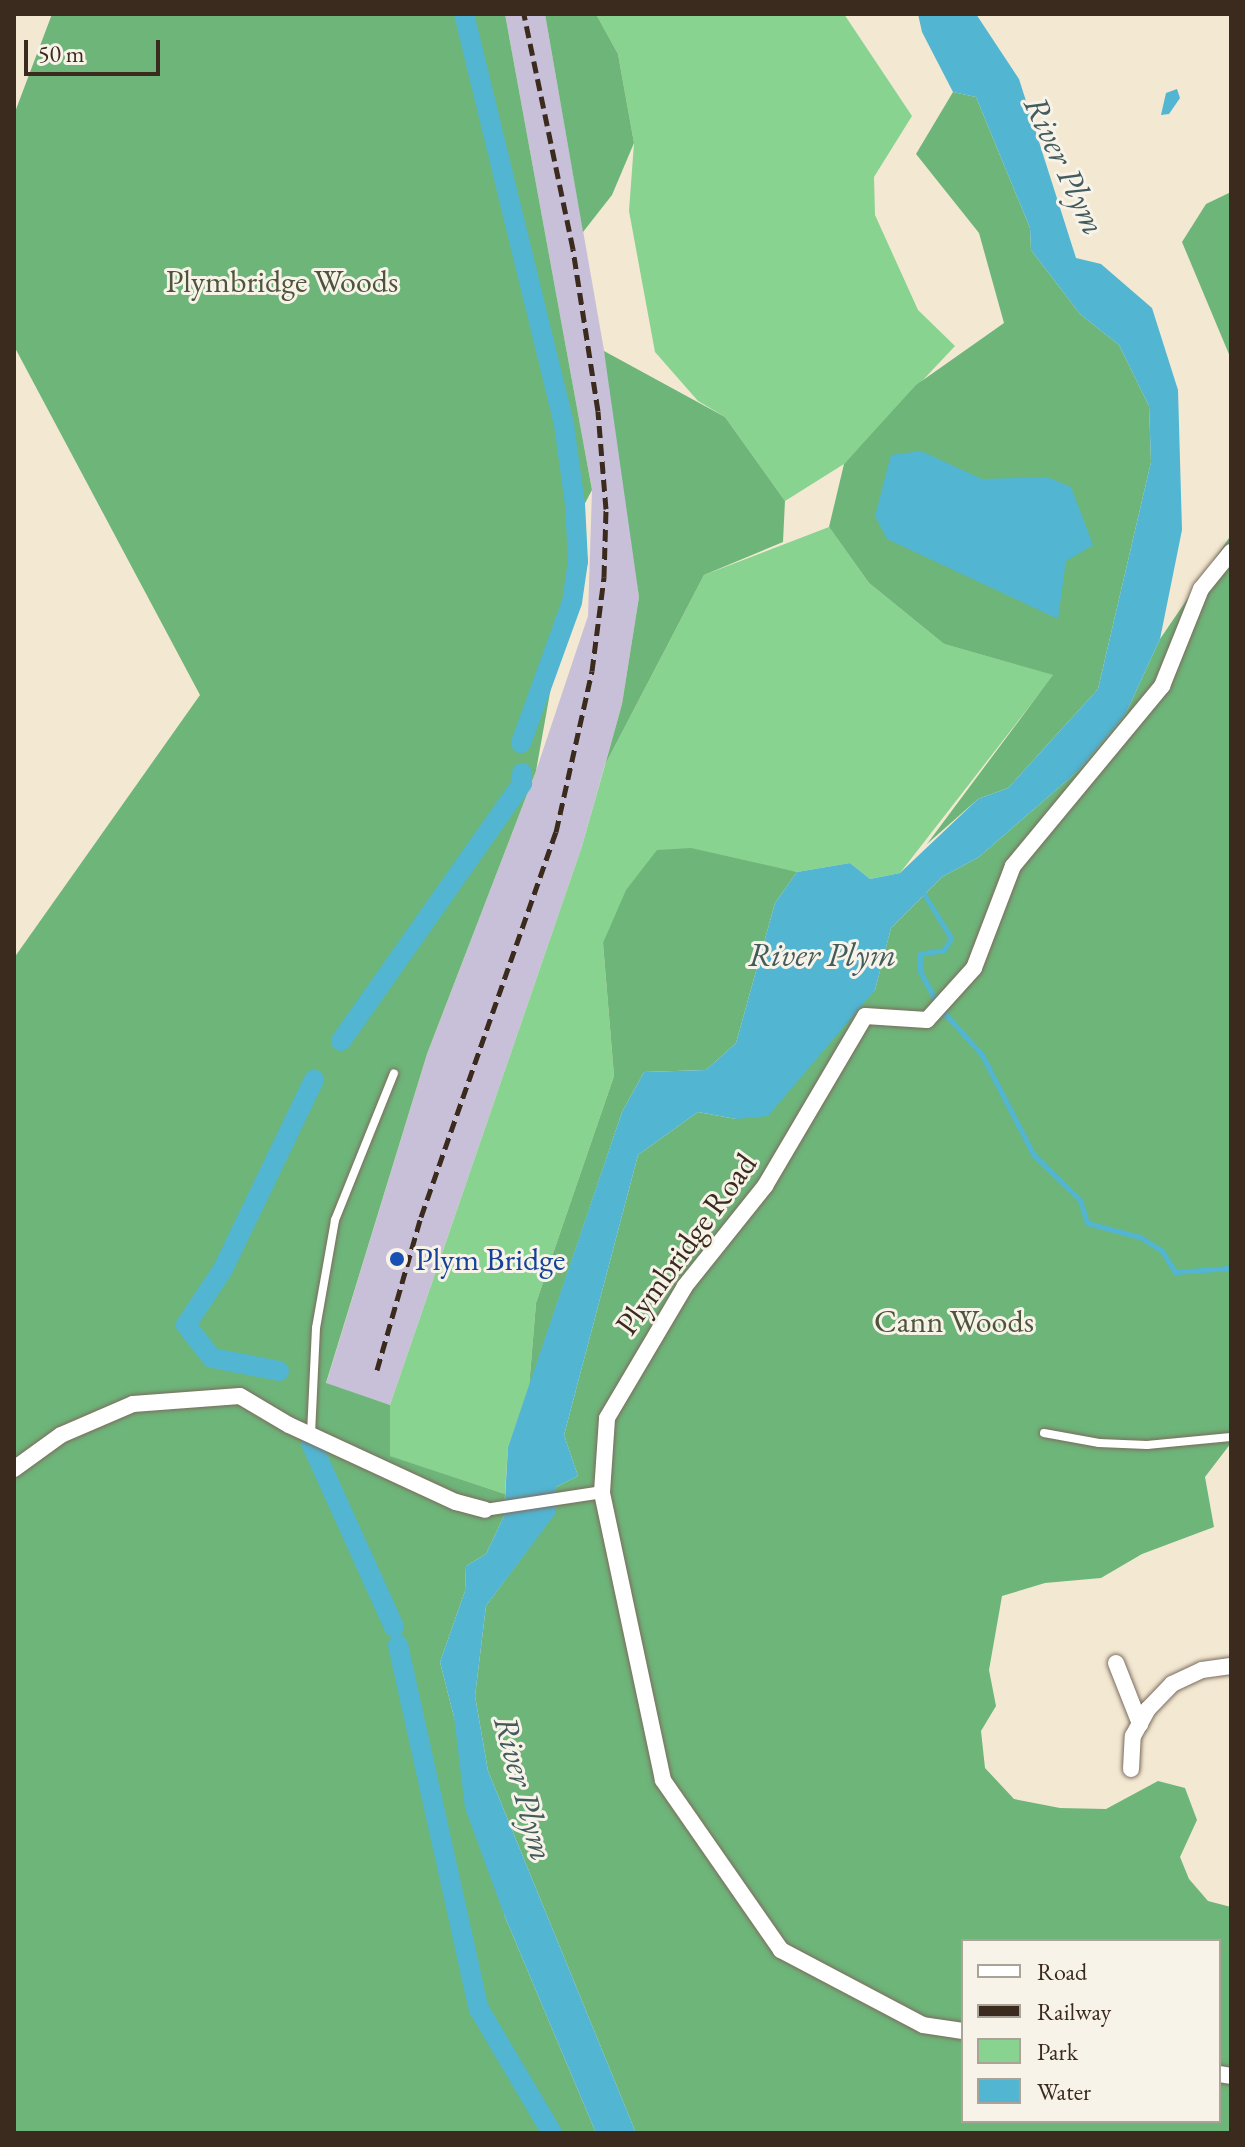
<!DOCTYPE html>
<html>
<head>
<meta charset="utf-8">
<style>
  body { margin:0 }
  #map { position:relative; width:1245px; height:2147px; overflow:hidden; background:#f3e8d2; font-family:"EB Garamond",serif }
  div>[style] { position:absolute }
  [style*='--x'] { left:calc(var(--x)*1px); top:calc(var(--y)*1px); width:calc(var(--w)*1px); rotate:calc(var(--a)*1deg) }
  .industrial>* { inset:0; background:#c8c0d8 }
  .green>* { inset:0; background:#89d390 }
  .forest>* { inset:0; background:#6eb57a }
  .water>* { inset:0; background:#52b5d1 }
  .stream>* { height:5px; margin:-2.5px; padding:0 2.5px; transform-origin:2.5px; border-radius:2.5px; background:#52b5d1 }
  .canal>* { height:20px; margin:-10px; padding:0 10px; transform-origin:10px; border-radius:10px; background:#52b5d1 }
  .roads { filter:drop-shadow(0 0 2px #7b6c5d) drop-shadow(0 0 2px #7b6c5d) }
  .service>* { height:8px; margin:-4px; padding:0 4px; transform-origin:4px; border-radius:4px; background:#fff }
  .pedestrian>* { height:12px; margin:-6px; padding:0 6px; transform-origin:6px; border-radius:6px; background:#fff }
  .minor>* { height:16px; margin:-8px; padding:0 8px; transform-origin:8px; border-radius:8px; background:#fff }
  .rail>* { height:5px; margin-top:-2.5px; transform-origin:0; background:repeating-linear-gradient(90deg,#3b2a1e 0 12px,transparent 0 18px) }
  .dots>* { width:22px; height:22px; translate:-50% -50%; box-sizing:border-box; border:4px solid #f7f3e8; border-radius:50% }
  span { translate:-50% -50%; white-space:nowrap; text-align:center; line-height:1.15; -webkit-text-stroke:6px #f7f3e8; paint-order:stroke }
  .park-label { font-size:32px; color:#4e543a }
  .street-label { font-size:32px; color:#3b2a1e }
  .transit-label { font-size:32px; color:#164399 }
  .left { translate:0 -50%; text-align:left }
  .water-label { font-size:34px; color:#435b5d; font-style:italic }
  .frame { position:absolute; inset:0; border:16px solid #3b2a1e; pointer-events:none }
  .legend { position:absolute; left:961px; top:1939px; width:260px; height:184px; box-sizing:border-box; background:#f7f3e8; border:2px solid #aca397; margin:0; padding:10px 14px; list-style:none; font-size:24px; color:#3b2a1e }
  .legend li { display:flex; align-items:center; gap:16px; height:40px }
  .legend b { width:40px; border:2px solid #aca397 }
  .scale { position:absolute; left:24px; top:40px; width:136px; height:36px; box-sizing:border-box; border:4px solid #3b2a1e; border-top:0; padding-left:10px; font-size:24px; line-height:28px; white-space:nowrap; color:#3b2a1e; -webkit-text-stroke:6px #f7f3e8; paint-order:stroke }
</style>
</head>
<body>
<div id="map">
  <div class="industrial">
    <i style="clip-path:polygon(505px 14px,545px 14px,624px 464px,639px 597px,622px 704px,582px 846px,390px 1405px,326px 1384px,427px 1054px,536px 771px,588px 616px,592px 490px)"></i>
  </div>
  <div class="green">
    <i style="clip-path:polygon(596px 14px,844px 14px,912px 116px,874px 177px,875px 215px,918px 310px,955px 346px,844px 464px,785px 501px,725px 417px,698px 401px,655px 352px,629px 211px,634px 143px,618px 54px)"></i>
    <i style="clip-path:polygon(829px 527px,869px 583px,944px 644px,1054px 675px,900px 873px,870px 879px,850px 863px,797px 872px,756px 866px,603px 943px,614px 1076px,536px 1303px,529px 1387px,508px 1447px,505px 1494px,389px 1456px,390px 1405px,582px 846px,605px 765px,704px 575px)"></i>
  </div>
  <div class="forest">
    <i style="clip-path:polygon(52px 14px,505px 14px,592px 490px,572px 528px,565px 609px,536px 771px,427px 1054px,326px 1383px,390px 1405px,390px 1456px,505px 1494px,504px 1516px,486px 1554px,466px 1566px,465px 1591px,440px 1662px,505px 1917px,596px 2133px,14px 2133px,14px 958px,200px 695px,14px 346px,15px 112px)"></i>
    <i style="clip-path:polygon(545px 14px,596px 14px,618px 54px,634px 143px,612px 195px,583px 232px)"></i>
    <i style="clip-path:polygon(953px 92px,976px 97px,1030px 228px,1031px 250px,1080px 314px,1119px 345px,1149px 406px,1151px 462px,1098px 689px,1008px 788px,978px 799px,927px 844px,1053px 675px,944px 644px,869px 583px,829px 527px,844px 464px,916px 385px,1004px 323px,979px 233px,916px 154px)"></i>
    <i style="clip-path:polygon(1231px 192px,1231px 359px,1182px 242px,1206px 204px)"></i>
    <i style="clip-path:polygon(604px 351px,725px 417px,785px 501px,783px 542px,704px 575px,605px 765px,622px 704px,639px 597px)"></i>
    <i style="clip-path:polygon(evenodd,1231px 535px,1231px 1443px,1205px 1477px,1214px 1527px,1142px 1554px,1101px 1578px,1045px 1583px,1002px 1596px,989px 1670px,996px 1706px,981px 1731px,985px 1768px,1014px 1799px,1060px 1808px,1106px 1809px,1158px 1781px,1185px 1788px,1197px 1820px,1180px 1857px,1189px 1879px,1208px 1901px,1231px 1907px,1231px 2133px,636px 2133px,488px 1771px,475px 1696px,486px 1606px,554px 1514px,556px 1487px,578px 1476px,564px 1435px,638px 1155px,698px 1112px,736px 1119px,875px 990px,891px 928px,942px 877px,979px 857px,1079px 770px,1125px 715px,1160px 639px,1231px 535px,963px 1941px,1219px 1941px,1219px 2121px,963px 2121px,963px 1941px)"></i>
    <i style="clip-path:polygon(691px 848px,797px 872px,775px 903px,736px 1043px,706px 1070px,644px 1072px,622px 1112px,529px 1387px,536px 1303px,614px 1076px,603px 943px,626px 890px,657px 850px)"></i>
  </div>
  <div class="water">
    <i style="clip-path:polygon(918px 14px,976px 14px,1019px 79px,1076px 258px,1101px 264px,1152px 308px,1178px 390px,1182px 530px,1160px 639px,1125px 715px,1079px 770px,979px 857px,942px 877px,891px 928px,875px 990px,768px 1116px,736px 1119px,698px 1112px,638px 1155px,564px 1435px,578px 1476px,556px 1487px,555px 1514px,486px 1606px,475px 1696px,488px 1771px,636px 2133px,596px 2133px,505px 1917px,465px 1808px,454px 1717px,440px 1662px,465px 1591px,466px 1566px,486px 1554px,504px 1516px,508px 1447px,622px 1112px,644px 1072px,706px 1070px,736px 1043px,775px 903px,797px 872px,850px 863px,870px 879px,900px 873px,978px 799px,1008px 788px,1098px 689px,1151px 462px,1149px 406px,1119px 345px,1080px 314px,1031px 250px,1030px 228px,976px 97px,953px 92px,922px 32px)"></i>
    <i style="clip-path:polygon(1177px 89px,1180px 98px,1169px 114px,1161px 115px,1166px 93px)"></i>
    <i style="clip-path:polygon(921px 451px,982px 479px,1047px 477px,1071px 487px,1093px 545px,1066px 561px,1058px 619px,887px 539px,875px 516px,891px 455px)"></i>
  </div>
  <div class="stream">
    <i style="--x:922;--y:891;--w:55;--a:58.3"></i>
    <i style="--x:951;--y:938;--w:14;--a:120"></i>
    <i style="--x:944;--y:950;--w:24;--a:171"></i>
    <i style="--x:920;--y:954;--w:17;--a:90"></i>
    <i style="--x:920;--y:971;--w:41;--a:62.2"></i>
    <i style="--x:939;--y:1007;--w:64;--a:48.1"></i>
    <i style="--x:982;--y:1055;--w:111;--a:62.7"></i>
    <i style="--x:1033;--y:1154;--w:66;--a:44.4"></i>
    <i style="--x:1080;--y:1200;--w:24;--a:73"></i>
    <i style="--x:1087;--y:1223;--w:55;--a:14.8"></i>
    <i style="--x:1140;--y:1237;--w:26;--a:32"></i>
    <i style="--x:1162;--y:1251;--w:25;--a:58"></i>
    <i style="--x:1175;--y:1272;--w:56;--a:-4.1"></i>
  </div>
  <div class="canal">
    <i style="--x:464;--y:14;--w:423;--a:76.3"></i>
    <i style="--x:564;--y:425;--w:80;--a:82.1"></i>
    <i style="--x:575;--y:504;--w:57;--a:87"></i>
    <i style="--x:578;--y:561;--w:41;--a:98.3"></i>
    <i style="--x:572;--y:602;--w:150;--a:109.9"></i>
    <i style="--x:341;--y:1041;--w:315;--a:-54.9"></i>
    <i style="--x:522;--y:783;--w:10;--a:-90"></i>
    <i style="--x:279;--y:1371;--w:68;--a:-169"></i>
    <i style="--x:212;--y:1358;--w:42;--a:-128.2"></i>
    <i style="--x:186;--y:1325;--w:67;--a:-56.5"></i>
    <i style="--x:223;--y:1269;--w:210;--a:-64.3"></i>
    <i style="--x:311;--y:1443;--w:202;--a:65.7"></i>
    <i style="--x:398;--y:1645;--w:373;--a:77.5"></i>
    <i style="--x:479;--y:2009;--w:144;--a:59.5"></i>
  </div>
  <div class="roads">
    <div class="service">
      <i style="--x:1044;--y:1433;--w:56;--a:10.3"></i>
      <i style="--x:1099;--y:1443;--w:48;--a:2.4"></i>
      <i style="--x:1147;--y:1445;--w:84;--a:-5.4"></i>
      <i style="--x:311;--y:1434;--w:106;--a:-87.3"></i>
      <i style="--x:316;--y:1328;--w:110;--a:-80"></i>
      <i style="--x:335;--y:1220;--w:158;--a:-68.1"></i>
    </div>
    <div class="pedestrian">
      <i style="--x:485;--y:1510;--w:118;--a:-8.7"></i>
    </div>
    <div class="minor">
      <i style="--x:14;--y:1469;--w:58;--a:-35.9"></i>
      <i style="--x:61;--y:1435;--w:78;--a:-23.3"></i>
      <i style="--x:133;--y:1404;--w:107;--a:-4.3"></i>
      <i style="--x:240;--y:1396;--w:57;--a:30.6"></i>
      <i style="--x:289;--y:1425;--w:184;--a:24.8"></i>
      <i style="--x:456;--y:1502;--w:30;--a:15"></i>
      <i style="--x:1116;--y:1663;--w:66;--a:68.5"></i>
      <i style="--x:1131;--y:1769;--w:33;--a:-87"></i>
      <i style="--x:1133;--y:1736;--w:31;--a:-61"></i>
      <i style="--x:1148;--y:1709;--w:35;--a:-46"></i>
      <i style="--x:1172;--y:1684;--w:33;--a:-25"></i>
      <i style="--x:1202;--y:1670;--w:29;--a:-8"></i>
      <i style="--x:963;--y:2031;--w:40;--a:-171.5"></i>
      <i style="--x:923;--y:2025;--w:161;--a:-152.2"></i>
      <i style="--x:781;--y:1950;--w:207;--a:-124.8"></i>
      <i style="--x:663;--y:1780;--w:294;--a:-102"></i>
      <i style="--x:602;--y:1492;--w:74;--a:-86.1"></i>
      <i style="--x:607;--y:1418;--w:153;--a:-59.4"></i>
      <i style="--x:685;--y:1286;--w:128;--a:-51.3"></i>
      <i style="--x:765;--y:1186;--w:197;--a:-59.5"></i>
      <i style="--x:865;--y:1016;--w:62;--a:3.7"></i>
      <i style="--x:927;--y:1020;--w:70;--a:-47.9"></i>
      <i style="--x:974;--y:968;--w:109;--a:-69.1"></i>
      <i style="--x:1013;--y:866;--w:234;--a:-50.4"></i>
      <i style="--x:1162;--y:686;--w:105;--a:-68.1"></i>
      <i style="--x:1201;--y:589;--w:48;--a:-51"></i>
      <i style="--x:1219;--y:2074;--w:12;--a:9"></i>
    </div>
  </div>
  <div class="rail">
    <i style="--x:377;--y:1370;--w:159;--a:-74"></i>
    <i style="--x:421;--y:1217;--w:408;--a:-70.7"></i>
    <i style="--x:556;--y:832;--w:165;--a:-77.4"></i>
    <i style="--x:592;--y:671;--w:95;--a:-82.7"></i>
    <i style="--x:604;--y:577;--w:68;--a:-88.3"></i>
    <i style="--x:606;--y:509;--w:98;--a:-94.7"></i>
    <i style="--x:598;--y:411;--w:164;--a:-98.8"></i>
    <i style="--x:573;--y:249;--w:240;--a:-101.8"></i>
  </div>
  <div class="dots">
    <i style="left:397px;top:1259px;background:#1a4fb4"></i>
  </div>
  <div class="park-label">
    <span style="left:282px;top:281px">Plymbridge Woods</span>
    <span style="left:954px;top:1321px">Cann Woods</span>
  </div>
  <div class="street-label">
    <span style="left:686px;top:1244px;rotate:-54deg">Plymbridge Road</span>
  </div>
  <div class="transit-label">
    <span class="left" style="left:415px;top:1259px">Plym Bridge</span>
  </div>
  <div class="water-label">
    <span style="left:1065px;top:165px;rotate:65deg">River Plym</span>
    <span style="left:822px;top:955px">River Plym</span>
    <span style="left:524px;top:1788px;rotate:75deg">River Plym</span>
  </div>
  <div class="frame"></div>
  <ul class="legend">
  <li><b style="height:10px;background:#fff"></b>Road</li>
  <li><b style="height:10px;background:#3b2a1e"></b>Railway</li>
  <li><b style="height:22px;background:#89d390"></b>Park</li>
  <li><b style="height:22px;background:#52b5d1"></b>Water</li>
  </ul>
  <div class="scale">50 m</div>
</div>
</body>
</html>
